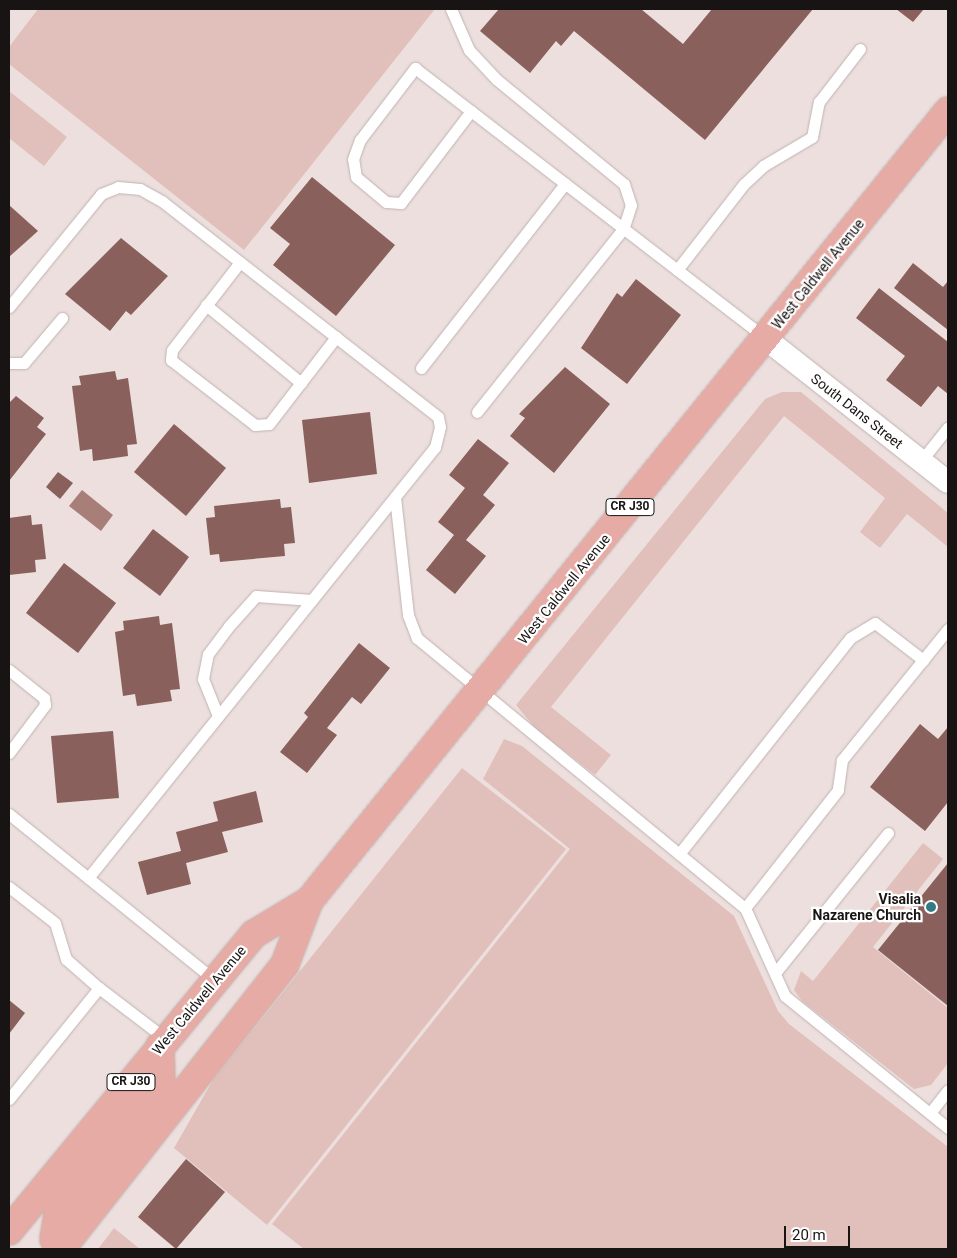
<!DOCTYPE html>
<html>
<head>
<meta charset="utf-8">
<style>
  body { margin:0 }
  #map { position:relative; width:957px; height:1258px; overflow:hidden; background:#ecdfdd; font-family:Roboto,sans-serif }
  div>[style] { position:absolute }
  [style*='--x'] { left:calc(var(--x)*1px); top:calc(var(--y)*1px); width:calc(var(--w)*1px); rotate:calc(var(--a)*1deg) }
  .green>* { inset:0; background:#e1c0bb }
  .water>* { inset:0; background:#a87e79 }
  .building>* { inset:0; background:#89605b }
  .roads { filter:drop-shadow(0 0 1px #bfb3b1) drop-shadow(0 0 1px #bfb3b1) }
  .service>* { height:11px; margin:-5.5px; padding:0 5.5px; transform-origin:5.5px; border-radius:5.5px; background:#fff }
  .minor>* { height:22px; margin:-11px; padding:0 11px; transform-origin:11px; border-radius:11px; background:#fff }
  .primary>* { height:28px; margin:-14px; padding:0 14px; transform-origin:14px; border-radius:14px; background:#e6aba5 }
  .dots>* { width:14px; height:14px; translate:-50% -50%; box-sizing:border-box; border:2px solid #fff; border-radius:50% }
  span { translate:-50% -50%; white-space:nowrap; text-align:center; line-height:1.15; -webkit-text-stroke:4.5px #fff; paint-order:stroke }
  .shield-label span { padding:1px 4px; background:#fff; border:1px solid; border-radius:4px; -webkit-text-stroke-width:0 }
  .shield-label { font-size:12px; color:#181413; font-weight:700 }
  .street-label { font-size:14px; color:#181413 }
  .poi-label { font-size:14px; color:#181413; font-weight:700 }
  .right { translate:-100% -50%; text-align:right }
  .frame { position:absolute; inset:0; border:10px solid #181413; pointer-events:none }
  .scale { position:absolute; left:784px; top:1226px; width:66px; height:22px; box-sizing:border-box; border:2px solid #181413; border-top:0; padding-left:6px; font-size:15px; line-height:18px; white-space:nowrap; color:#181413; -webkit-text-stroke:4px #fff; paint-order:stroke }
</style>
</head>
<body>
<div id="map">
  <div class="green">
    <i style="clip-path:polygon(38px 9px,435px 9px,244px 250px,9px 64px,9px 47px)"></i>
    <i style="clip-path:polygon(9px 91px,67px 137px,44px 166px,9px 138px)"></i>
    <i style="clip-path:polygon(782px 392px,801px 392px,948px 513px,948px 547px,907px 514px,880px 548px,860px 532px,885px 498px,784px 416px,551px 707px,611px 755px,595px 775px,536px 729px,516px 705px,765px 399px)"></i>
    <i style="clip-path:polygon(504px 739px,522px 746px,734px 916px,778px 1011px,789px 1024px,948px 1147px,948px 1249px,304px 1249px,272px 1224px,570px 849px,483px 779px)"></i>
    <i style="clip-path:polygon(462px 768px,566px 849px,267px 1225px,174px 1148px,213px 1080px)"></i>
    <i style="clip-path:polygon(923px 843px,943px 859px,873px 947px,948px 1008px,948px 1063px,931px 1085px,914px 1089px,802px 1001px,794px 990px,801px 971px,813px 981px)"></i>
    <i style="clip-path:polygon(114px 1228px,140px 1249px,98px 1249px)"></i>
  </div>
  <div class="water">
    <i style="clip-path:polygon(82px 490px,113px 515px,101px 531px,69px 506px)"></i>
  </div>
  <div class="building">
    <i style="clip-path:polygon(499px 9px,641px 9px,683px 44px,712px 9px,813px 9px,705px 140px,574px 31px,561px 46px,556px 41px,530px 73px,480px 31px)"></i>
    <i style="clip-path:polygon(896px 9px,924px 9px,913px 22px)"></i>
    <i style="clip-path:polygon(312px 177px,395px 245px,336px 316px,273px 265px,290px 244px,270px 228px)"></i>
    <i style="clip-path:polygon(9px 205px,38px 231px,9px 257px)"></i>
    <i style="clip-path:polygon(121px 238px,168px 276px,131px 315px,126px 311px,110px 331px,65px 294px)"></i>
    <i style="clip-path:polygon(913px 263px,943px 287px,948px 281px,948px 330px,894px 288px)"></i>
    <i style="clip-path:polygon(636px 279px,681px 315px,627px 384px,581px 348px,617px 293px,622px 297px)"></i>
    <i style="clip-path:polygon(879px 288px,948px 342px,948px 394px,938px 386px,921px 407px,886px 380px,905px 356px,856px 318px)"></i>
    <i style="clip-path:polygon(565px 367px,610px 404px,554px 473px,510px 436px,525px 418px,519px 414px)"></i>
    <i style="clip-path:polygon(115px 371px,117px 380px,128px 378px,137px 444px,127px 445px,128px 456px,93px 461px,92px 449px,80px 451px,72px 386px,81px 385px,79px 376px)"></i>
    <i style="clip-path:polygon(16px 396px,44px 418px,37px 427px,46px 434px,9px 481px,9px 403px)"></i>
    <i style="clip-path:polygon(370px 412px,377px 474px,309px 483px,302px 420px)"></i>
    <i style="clip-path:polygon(174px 424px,226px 468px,186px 516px,134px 472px)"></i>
    <i style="clip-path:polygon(478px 439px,509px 463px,483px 495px,495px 505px,466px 540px,486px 556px,455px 594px,426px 570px,454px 535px,438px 522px,465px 488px,449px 475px)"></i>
    <i style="clip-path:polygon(58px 472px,73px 483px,60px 499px,46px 487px)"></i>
    <i style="clip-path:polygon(280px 499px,281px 508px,291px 507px,295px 543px,284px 544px,285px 556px,220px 562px,219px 554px,210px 555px,206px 518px,215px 517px,214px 506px)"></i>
    <i style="clip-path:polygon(31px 515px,32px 525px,42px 524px,46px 559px,35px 560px,36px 572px,9px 575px,9px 518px)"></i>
    <i style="clip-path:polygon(153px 529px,189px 557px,160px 596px,123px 568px)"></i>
    <i style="clip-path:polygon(64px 563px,116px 603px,78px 653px,26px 613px)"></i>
    <i style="clip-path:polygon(159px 616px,160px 625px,172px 623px,180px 689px,170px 690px,172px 701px,137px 706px,135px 694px,123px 696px,115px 632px,124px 630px,123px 621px)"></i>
    <i style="clip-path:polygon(359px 643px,390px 668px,361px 704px,352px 697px,327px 728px,337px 735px,307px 773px,280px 752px,308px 717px,304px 713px)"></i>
    <i style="clip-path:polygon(920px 724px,938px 739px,948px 727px,948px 802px,925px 831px,870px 787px)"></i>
    <i style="clip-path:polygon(113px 731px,119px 798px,57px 803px,51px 736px)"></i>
    <i style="clip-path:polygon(256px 791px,263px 822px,222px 832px,228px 852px,186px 863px,191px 884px,147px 895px,138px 862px,181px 851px,176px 832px,218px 821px,213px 802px)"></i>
    <i style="clip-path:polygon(948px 863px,948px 1006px,878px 950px)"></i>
    <i style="clip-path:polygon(9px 1000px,25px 1013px,9px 1034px)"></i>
    <i style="clip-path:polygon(186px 1159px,225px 1192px,176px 1249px,138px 1217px)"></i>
  </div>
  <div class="roads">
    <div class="service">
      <i style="--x:451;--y:9;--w:45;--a:66.3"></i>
      <i style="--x:469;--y:50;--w:40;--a:47"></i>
      <i style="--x:496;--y:79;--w:166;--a:39.4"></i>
      <i style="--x:624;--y:184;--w:22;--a:72"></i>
      <i style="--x:631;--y:205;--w:25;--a:108"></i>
      <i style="--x:623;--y:229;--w:234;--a:128.6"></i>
      <i style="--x:471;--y:111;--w:116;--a:127.3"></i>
      <i style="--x:401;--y:203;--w:15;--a:-176"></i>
      <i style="--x:386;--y:202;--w:39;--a:-140"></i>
      <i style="--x:356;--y:177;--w:18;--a:-99"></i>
      <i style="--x:353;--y:159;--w:20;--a:-70"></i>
      <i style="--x:360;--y:140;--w:91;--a:-52.6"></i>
      <i style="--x:415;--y:68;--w:442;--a:37.6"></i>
      <i style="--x:240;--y:262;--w:111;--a:127.7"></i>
      <i style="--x:172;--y:350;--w:10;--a:96"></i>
      <i style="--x:171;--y:360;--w:106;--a:37.7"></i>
      <i style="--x:255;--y:425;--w:14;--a:-4"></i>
      <i style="--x:269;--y:424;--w:110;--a:-52.4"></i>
      <i style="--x:677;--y:270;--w:109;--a:-52.1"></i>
      <i style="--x:744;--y:184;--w:26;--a:-43"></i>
      <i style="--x:763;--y:166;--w:57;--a:-30.6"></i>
      <i style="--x:812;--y:137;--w:36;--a:-79"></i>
      <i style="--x:819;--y:102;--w:67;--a:-52.3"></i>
      <i style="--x:206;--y:305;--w:123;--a:39.4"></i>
      <i style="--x:9;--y:307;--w:146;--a:-50.8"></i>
      <i style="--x:101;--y:194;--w:18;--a:-22"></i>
      <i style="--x:118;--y:187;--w:22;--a:5"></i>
      <i style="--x:140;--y:189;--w:26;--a:29"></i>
      <i style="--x:163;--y:202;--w:349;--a:38"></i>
      <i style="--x:438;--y:417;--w:10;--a:79"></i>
      <i style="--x:440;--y:427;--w:21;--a:104"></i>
      <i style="--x:435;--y:447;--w:553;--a:128.84"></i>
      <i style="--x:9;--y:363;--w:15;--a:0"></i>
      <i style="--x:24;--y:363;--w:59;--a:-49.8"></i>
      <i style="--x:421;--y:368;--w:234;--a:-52"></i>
      <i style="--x:921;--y:461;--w:43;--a:-51.5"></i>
      <i style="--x:395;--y:497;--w:119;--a:83.7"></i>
      <i style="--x:408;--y:615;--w:25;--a:69"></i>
      <i style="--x:417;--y:638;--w:425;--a:39.5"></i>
      <i style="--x:948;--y:629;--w:169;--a:129"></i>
      <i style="--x:842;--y:760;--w:30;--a:98"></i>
      <i style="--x:838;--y:790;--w:150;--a:128.2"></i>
      <i style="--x:745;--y:908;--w:97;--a:65.6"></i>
      <i style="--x:785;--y:996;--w:210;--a:39"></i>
      <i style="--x:9;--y:670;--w:45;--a:38.7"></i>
      <i style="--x:44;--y:698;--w:7;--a:82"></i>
      <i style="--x:45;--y:705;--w:60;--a:126.9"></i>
      <i style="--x:218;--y:716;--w:40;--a:-112"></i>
      <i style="--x:203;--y:679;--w:25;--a:-79"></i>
      <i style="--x:208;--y:654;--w:35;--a:-53"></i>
      <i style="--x:229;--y:626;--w:40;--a:-48"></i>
      <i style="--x:256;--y:596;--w:56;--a:4.1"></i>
      <i style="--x:9;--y:814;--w:265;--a:38.9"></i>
      <i style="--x:679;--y:854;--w:275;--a:-51.6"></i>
      <i style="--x:850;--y:638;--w:29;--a:-31"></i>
      <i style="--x:875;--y:623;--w:61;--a:37.6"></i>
      <i style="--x:9;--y:887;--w:58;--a:38"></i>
      <i style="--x:55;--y:923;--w:38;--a:73"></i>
      <i style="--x:66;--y:959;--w:44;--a:41.3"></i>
      <i style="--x:775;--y:973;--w:180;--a:-51.1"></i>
      <i style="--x:9;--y:1099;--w:143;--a:-51"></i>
      <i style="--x:99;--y:988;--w:84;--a:37.3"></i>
      <i style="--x:930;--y:1113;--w:29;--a:-52"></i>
    </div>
    <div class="minor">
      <i style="--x:766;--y:339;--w:231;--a:38.2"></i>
    </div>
    <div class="primary">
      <i style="--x:9;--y:1231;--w:385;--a:-50.5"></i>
      <i style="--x:254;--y:934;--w:64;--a:-31"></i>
      <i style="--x:59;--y:1249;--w:11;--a:-117"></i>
      <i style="--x:54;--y:1239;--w:30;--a:-81"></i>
      <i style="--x:59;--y:1209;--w:165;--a:-51.9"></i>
      <i style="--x:161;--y:1079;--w:33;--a:-92"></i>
      <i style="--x:61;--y:1249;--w:362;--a:-51.8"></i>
      <i style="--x:285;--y:964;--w:67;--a:-69.1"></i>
      <i style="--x:309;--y:901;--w:1016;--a:-51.03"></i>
    </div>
  </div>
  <div class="dots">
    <i style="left:931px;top:907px;background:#337b84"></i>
  </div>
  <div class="shield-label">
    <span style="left:630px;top:507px">CR J30</span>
    <span style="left:131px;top:1082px">CR J30</span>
  </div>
  <div class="street-label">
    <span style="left:818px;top:274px;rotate:-51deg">West Caldwell Avenue</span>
    <span style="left:857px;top:411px;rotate:38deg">South Dans Street</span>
    <span style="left:564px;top:589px;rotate:-51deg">West Caldwell Avenue</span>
    <span style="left:199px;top:1000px;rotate:-50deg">West Caldwell Avenue</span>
  </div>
  <div class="poi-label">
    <span class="right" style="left:921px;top:907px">Visalia<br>Nazarene Church</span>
  </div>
  <div class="frame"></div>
  <div class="scale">20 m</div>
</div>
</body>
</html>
